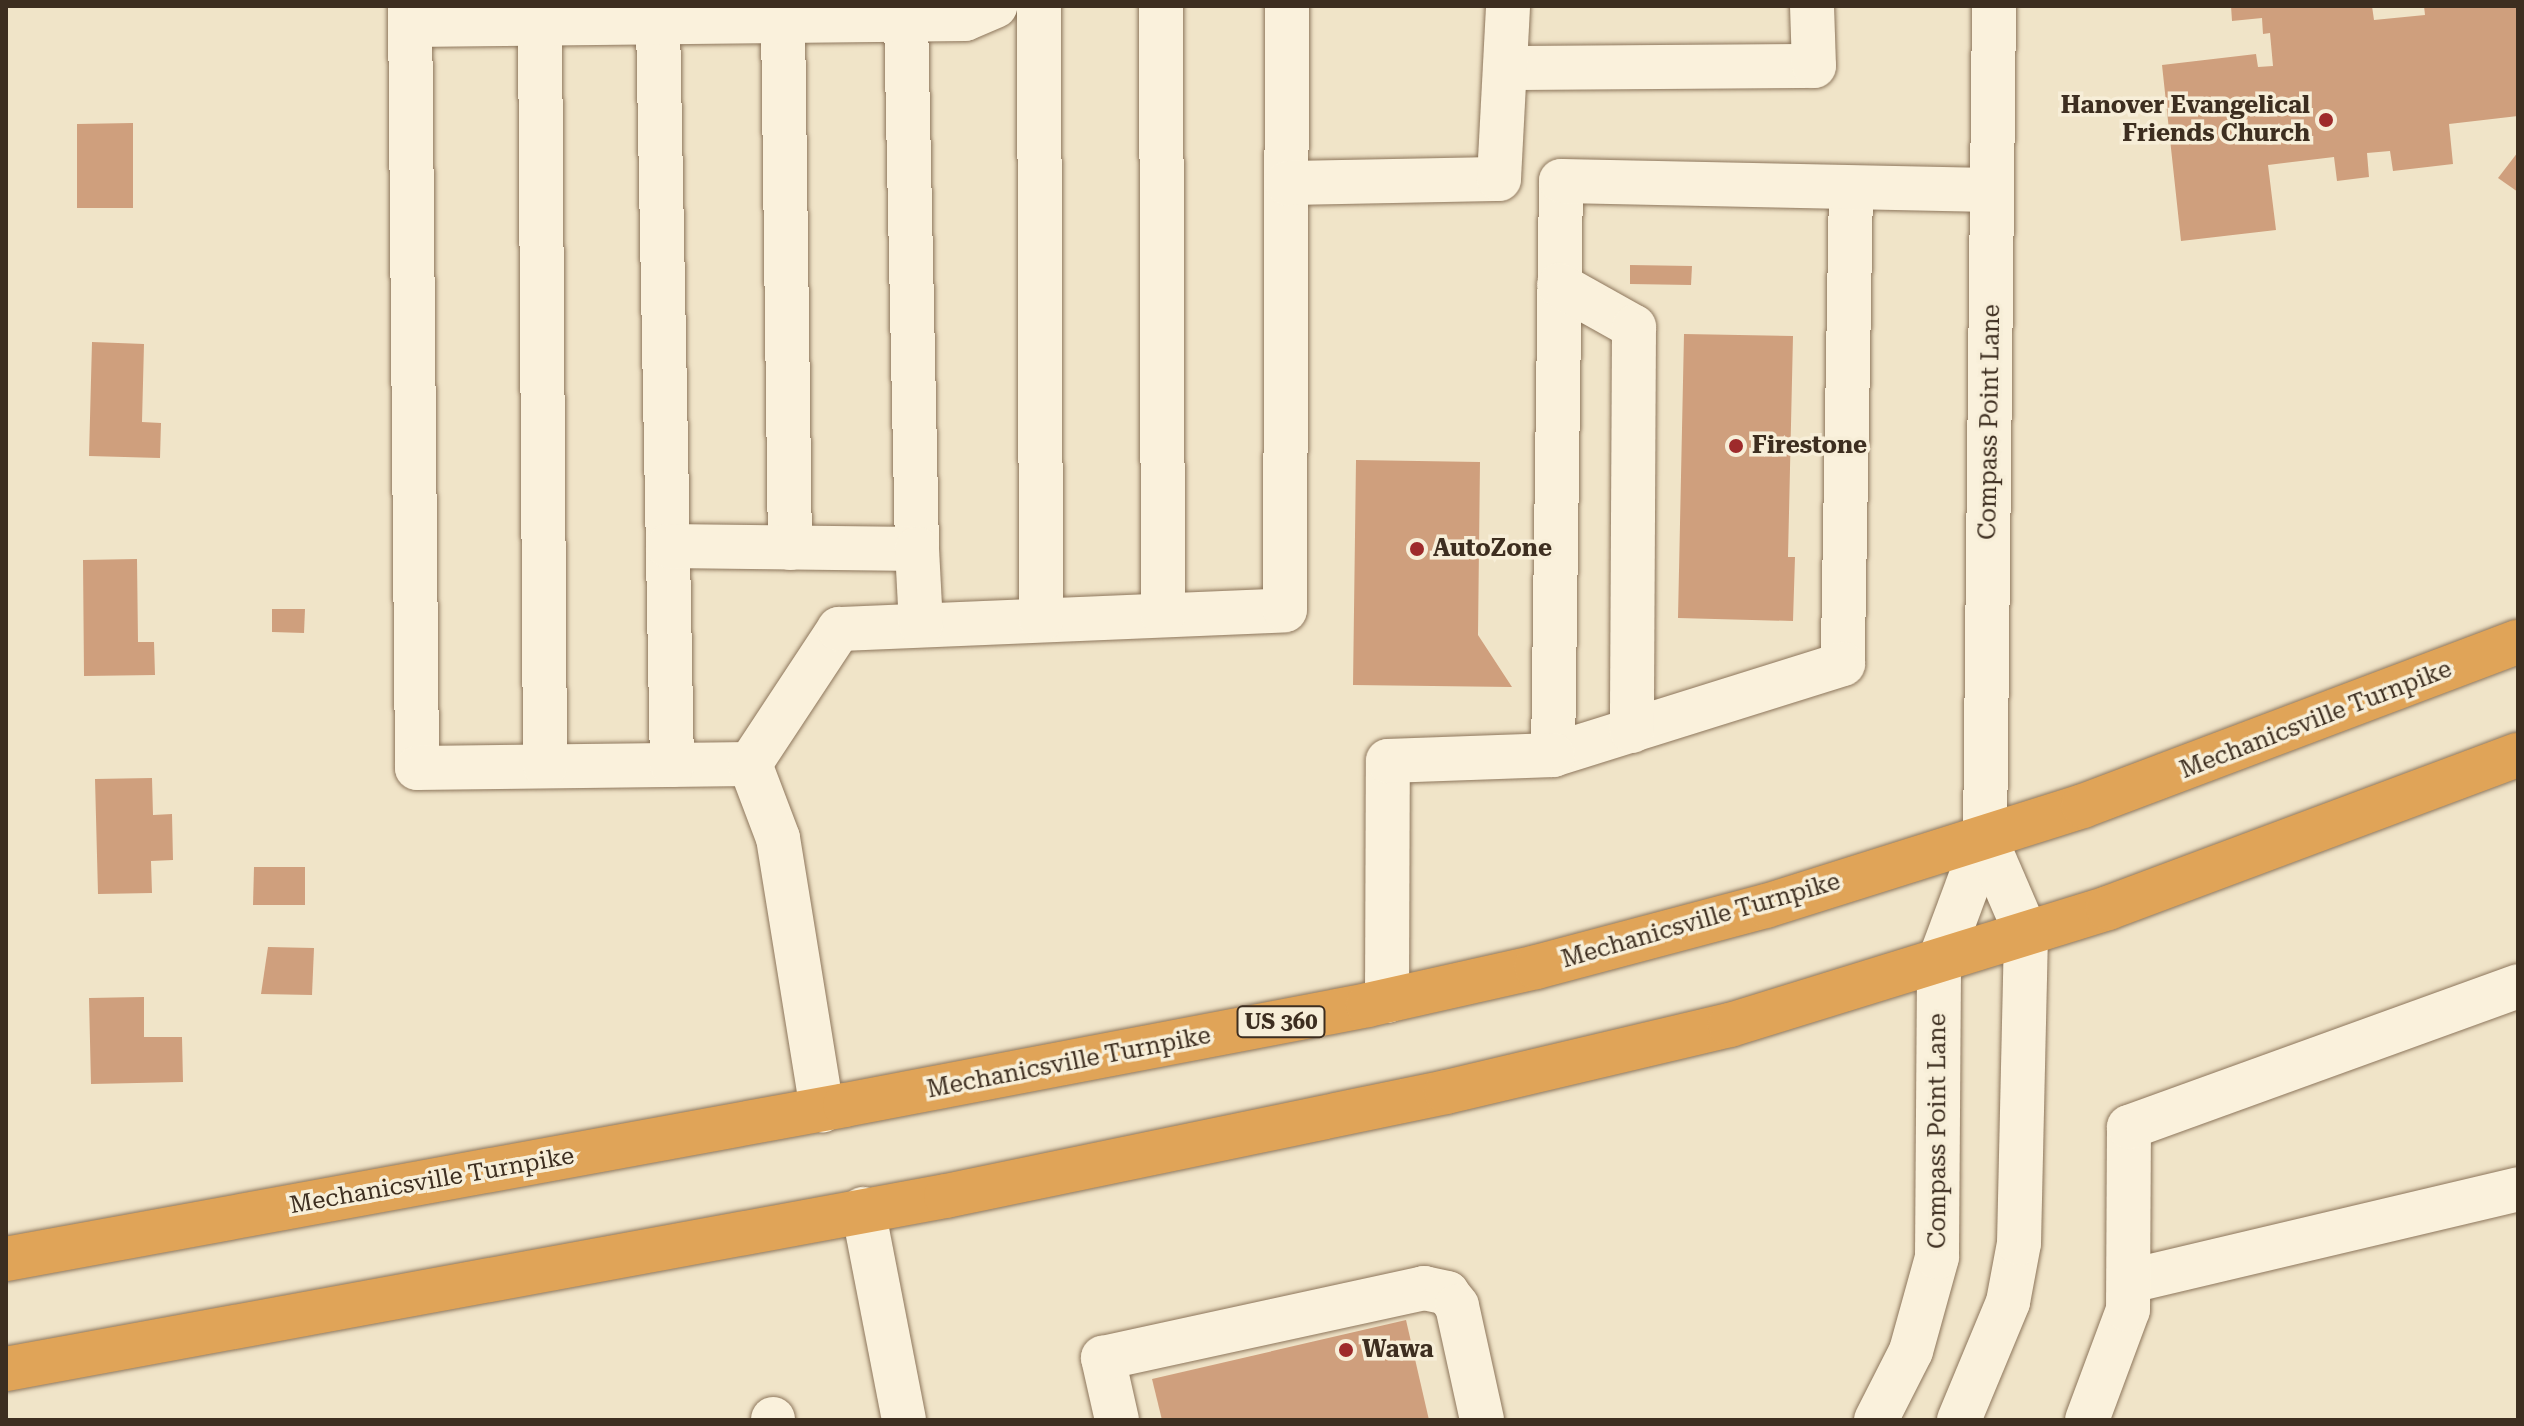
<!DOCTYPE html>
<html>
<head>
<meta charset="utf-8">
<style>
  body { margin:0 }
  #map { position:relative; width:2524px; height:1426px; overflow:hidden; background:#f0e4c8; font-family:"Roboto Serif",serif }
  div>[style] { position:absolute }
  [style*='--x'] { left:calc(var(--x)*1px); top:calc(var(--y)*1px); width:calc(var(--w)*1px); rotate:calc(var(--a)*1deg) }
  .building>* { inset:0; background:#cf9f7d }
  .roads { filter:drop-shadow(0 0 2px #8d765c) drop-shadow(0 0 2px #8d765c) }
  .minor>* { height:44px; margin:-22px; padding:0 22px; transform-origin:22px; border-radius:22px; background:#faf1dc }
  .highway>* { height:44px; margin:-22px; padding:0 22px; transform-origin:22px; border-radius:22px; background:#e0a458 }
  .dots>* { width:22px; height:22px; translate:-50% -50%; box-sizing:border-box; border:4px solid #f7eed8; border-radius:50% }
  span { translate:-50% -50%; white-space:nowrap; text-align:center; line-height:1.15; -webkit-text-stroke:7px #f7eed8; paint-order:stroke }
  .shield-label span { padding:2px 6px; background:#f7eed8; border:2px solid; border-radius:6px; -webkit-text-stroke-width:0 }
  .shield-label { font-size:22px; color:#3d2e20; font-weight:700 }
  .poi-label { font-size:24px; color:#3d2e20; font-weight:700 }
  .right { translate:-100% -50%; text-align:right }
  .left { translate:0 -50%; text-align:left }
  .street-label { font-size:24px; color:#3d2e20 }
  .frame { position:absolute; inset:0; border:8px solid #3d2e20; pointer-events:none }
</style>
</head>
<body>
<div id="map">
  <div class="building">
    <i style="clip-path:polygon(2231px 6px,2372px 6px,2374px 20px,2425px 15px,2424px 6px,2518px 6px,2518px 116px,2449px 124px,2453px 164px,2393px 171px,2390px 151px,2367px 153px,2369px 177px,2337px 181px,2334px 157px,2268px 165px,2276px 230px,2181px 241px,2162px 65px,2256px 54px,2258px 67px,2273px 66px,2270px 33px,2263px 34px,2262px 18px,2232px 21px)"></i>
    <i style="clip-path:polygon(133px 123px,133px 208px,77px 208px,77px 124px)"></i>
    <i style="clip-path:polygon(2518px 152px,2518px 192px,2498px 178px)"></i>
    <i style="clip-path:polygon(1630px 265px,1692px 266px,1691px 285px,1630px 284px)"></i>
    <i style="clip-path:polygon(1684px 334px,1793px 336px,1788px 557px,1795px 557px,1793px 621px,1678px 618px)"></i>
    <i style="clip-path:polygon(92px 342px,144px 344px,142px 422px,161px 423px,160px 458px,89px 456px)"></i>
    <i style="clip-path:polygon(1356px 460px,1480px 462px,1478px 635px,1512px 687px,1353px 685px)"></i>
    <i style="clip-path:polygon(137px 559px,138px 642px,154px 642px,155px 675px,84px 676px,83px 560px)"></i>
    <i style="clip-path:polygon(272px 609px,305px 609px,304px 633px,272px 632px)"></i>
    <i style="clip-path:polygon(152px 778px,153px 815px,172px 814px,173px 860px,151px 861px,152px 893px,98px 894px,95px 779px)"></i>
    <i style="clip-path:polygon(254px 867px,305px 867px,305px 905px,253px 905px)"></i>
    <i style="clip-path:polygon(268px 947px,314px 948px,312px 995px,261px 994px)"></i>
    <i style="clip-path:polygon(144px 997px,144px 1037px,182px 1037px,183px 1082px,91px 1084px,89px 998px)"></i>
    <i style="clip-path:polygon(1406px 1320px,1429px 1420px,1162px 1420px,1152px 1379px)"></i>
  </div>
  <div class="roads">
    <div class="minor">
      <i style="--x:410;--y:6;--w:762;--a:89.47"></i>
      <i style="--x:417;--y:768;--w:333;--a:-0.7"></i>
      <i style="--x:750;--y:764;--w:162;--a:-56.6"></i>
      <i style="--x:839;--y:629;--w:446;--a:-2.4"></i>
      <i style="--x:1285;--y:610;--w:604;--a:-89.81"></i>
      <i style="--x:1039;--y:6;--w:614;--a:89.81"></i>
      <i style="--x:1161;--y:6;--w:609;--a:89.81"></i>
      <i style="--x:906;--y:19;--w:530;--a:88.81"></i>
      <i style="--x:783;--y:21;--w:527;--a:89.24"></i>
      <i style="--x:658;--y:23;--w:742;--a:88.92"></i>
      <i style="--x:540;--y:24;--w:742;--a:89.61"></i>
      <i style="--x:411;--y:25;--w:554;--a:-0.62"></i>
      <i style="--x:965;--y:19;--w:33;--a:-23"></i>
      <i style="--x:1505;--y:68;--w:309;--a:-0.4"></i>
      <i style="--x:1814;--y:66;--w:60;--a:-91.9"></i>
      <i style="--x:1287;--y:183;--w:212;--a:-1.1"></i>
      <i style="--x:1499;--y:179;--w:173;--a:-87"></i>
      <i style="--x:1851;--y:188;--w:476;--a:91"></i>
      <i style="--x:1843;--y:664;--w:304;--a:162.6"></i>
      <i style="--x:1553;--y:755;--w:574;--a:-89.2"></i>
      <i style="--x:1561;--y:181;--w:431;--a:1.2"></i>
      <i style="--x:1559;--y:285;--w:86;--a:29.2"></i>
      <i style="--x:1634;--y:327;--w:404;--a:90.3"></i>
      <i style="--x:668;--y:546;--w:249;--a:0.7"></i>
      <i style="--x:917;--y:549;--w:76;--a:87"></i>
      <i style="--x:750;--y:764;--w:79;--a:69.3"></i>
      <i style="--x:778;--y:838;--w:276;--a:80.8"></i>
      <i style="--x:1387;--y:1001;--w:240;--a:-89.8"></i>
      <i style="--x:1388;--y:761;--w:165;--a:-2.1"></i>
      <i style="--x:863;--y:1209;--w:215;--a:79"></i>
      <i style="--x:2130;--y:1281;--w:399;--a:-13.3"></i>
      <i style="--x:773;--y:1419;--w:1;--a:90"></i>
      <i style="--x:1117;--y:1420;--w:64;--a:-102.7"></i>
      <i style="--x:1103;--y:1358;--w:329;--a:-12.3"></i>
      <i style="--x:1424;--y:1288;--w:24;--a:12"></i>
      <i style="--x:1447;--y:1293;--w:16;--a:52"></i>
      <i style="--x:1457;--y:1306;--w:117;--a:77.6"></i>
      <i style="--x:1876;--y:1420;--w:77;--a:-63.1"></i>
      <i style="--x:1911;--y:1351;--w:98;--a:-74.5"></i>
      <i style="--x:1937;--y:1257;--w:295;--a:-89.6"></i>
      <i style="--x:1939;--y:962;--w:132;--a:-69.6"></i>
      <i style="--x:1985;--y:838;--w:832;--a:-89.38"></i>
      <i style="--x:1959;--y:1420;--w:128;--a:-67.4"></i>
      <i style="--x:2008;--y:1302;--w:60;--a:-79.4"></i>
      <i style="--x:2019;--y:1243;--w:310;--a:-88.7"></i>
      <i style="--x:2026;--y:933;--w:103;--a:-113.3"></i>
      <i style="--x:2087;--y:1420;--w:117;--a:-69.6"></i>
      <i style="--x:2128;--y:1310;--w:183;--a:-89.7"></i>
      <i style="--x:2129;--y:1127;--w:414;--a:-19.9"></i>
    </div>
    <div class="highway">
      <i style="--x:6;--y:1259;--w:853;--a:-10.4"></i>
      <i style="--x:845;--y:1105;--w:532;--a:-10.82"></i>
      <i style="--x:1368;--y:1005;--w:172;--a:-12.7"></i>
      <i style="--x:1536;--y:967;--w:238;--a:-14.9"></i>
      <i style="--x:1766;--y:906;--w:332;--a:-17.5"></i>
      <i style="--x:2083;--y:806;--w:465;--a:-20.7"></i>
      <i style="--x:6;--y:1369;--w:956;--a:-10.43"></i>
      <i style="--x:946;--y:1196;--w:511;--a:-11.75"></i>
      <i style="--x:1446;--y:1092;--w:292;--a:-13.3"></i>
      <i style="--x:1730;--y:1025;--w:396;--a:-17.2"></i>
      <i style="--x:2108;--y:908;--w:438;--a:-20.5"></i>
    </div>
  </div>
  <div class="dots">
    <i style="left:2326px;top:120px;background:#9e2a2b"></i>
    <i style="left:1736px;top:446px;background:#9e2a2b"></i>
    <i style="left:1417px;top:549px;background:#9e2a2b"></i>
    <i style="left:1346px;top:1350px;background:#9e2a2b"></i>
  </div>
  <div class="shield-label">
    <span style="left:1281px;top:1022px">US 360</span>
  </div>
  <div class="poi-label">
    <span class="right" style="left:2310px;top:120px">Hanover Evangelical<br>Friends Church</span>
    <span class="left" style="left:1752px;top:446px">Firestone</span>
    <span class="left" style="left:1433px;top:549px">AutoZone</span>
    <span class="left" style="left:1362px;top:1350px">Wawa</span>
  </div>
  <div class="street-label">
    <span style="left:1990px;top:422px;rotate:-89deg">Compass Point Lane</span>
    <span style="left:2316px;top:720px;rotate:-21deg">Mechanicsville Turnpike</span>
    <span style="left:1701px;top:921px;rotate:-16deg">Mechanicsville Turnpike</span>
    <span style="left:1069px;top:1063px;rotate:-11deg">Mechanicsville Turnpike</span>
    <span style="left:1938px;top:1131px;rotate:-90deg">Compass Point Lane</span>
    <span style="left:432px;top:1181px;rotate:-10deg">Mechanicsville Turnpike</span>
  </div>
  <div class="frame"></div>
</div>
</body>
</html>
